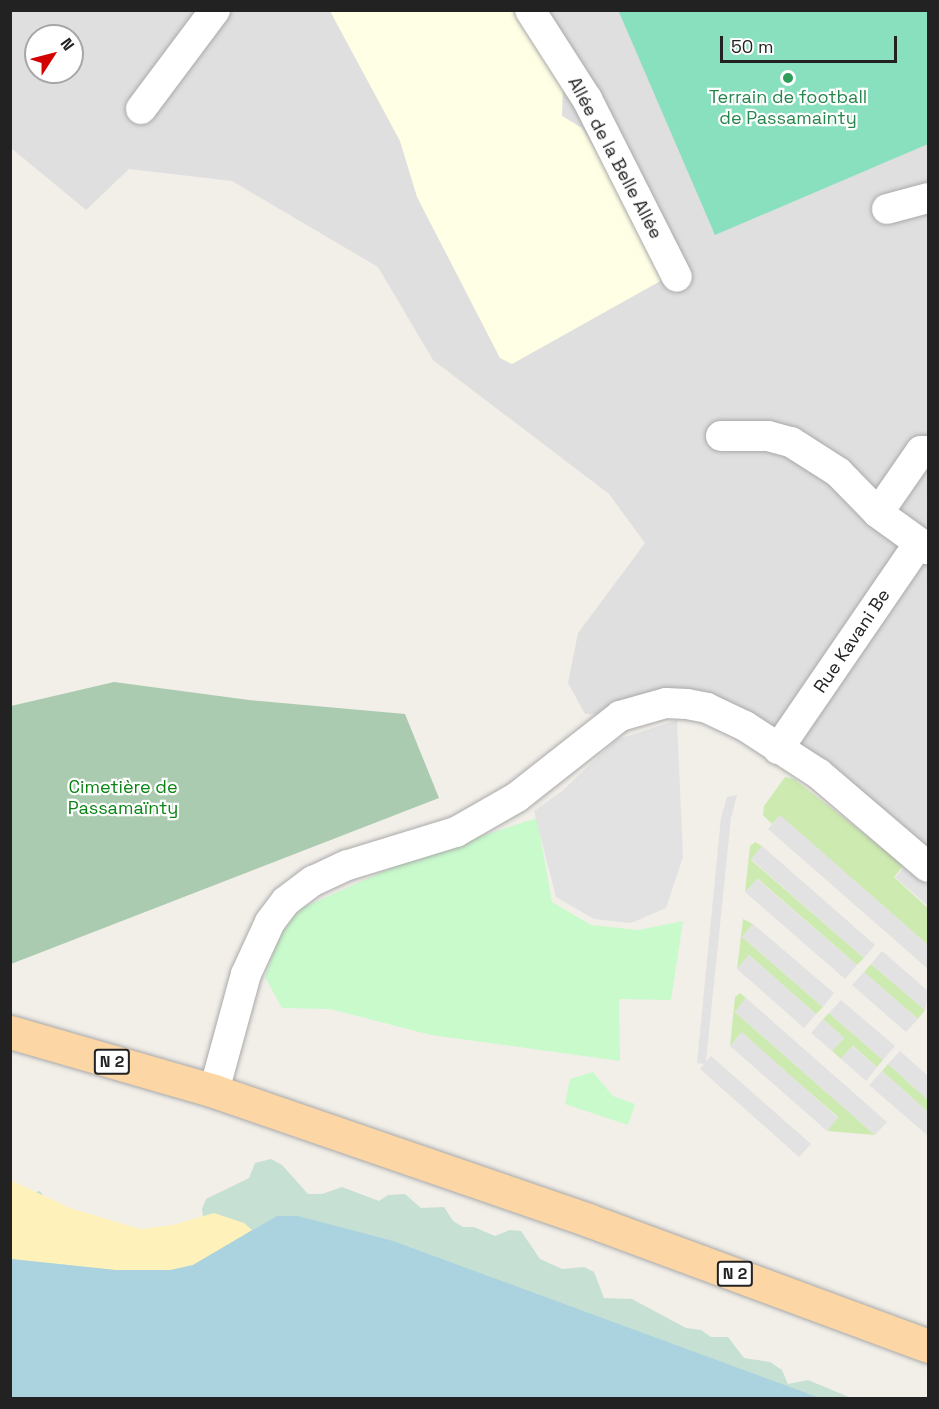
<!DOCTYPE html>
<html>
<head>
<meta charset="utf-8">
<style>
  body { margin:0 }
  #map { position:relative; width:939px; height:1409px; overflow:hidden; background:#f2efe9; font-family:"Space Grotesk",sans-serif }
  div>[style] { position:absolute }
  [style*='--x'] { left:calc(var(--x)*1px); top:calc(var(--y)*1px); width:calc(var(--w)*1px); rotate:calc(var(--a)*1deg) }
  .residential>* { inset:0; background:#e0dfdf }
  .education>* { inset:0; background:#ffffe5 }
  .grass>* { inset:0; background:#cdebb0 }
  .wetland>* { inset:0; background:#c6e0d4 }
  .sand>* { inset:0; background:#fff1ba }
  .cemetery>* { inset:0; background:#aacbaf }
  .park>* { inset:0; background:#c8facc }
  .pitch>* { inset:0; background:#88e0be }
  .parking>* { inset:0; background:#e2e2e2 }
  .water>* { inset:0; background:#aad3df }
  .roads { filter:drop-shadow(0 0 2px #a9a9a9) drop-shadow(0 0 2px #a9a9a9) }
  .minor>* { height:30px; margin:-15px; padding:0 15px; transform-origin:15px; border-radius:15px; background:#fff }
  .major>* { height:33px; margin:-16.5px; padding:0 16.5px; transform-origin:16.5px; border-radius:16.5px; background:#fcd6a4 }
  .dots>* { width:16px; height:16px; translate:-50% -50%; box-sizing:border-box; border:3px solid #fff; border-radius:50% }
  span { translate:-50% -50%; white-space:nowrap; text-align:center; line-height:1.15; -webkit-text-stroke:4.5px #fff; paint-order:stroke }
  .shield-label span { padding:2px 4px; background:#fff; border:2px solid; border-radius:4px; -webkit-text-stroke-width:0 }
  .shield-label { font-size:16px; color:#222; font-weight:700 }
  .leisure-label { font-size:18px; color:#27864d }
  .street-label { font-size:18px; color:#222 }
  .park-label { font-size:18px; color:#0c8416 }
  .frame { position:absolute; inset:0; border:12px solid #222; pointer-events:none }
  .north { position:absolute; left:24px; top:24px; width:60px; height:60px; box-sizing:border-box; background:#fff; border:2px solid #a7a7a7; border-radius:50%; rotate:54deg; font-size:16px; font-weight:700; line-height:24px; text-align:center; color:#222 }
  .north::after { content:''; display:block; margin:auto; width:21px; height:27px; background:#d40000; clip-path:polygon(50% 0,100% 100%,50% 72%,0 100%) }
  .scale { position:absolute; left:720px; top:36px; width:177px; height:27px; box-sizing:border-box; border:3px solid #222; border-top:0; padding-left:8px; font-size:18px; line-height:21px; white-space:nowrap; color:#222; -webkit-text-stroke:4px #fff; paint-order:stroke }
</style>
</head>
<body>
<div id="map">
  <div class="residential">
    <i style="clip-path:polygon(evenodd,10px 11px,928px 11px,928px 867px,707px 708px,620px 716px,585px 714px,568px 683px,578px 633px,645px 543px,609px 494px,433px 360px,378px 267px,232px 181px,129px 169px,86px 210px,11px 148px,10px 11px,36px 36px,72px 36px,72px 72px,36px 72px,36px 36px)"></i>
  </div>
  <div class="education">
    <i style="clip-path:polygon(330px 11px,516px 11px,563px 88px,562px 116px,582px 128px,629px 206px,664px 279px,512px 364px,500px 358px,417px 197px,400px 141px)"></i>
  </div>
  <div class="grass">
    <i style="clip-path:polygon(785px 777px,794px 779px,904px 865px,894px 877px,928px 908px,928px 945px,780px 816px,772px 824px,763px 815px,764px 806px)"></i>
    <i style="clip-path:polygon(755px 842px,762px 846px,751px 860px,864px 958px,857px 965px,758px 879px,745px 892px,750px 846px)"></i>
    <i style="clip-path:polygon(743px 919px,753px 924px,742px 937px,823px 1007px,816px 1014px,749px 955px,737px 969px)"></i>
    <i style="clip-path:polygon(871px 964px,925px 1010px,918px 1019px,864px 972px)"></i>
    <i style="clip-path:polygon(740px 993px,746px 998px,735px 1012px,875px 1135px,827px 1131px,838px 1117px,741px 1033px,730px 1046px,735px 997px)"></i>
    <i style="clip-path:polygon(829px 1013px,883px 1060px,877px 1067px,853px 1046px,841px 1059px,832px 1051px,844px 1038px,823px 1019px)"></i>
    <i style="clip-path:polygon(888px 1064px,928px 1100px,928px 1112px,882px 1071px)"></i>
  </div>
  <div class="wetland">
    <i style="clip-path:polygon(271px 1159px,282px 1165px,308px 1194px,322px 1194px,342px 1187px,379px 1201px,388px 1195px,405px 1194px,421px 1208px,444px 1207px,453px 1221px,463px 1227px,474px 1227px,495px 1236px,510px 1230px,521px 1231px,540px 1259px,562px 1269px,584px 1267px,594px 1272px,604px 1298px,632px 1299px,686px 1328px,701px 1330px,711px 1337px,728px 1337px,744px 1358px,770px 1362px,782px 1370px,788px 1384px,808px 1380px,849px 1397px,861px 1398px,11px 1398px,10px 1198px,40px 1191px,73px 1239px,204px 1227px,202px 1209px,206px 1199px,249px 1178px,255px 1163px)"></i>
  </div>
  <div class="sand">
    <i style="clip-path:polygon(10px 1180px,70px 1208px,140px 1229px,173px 1225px,214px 1213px,244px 1223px,252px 1230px,193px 1265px,171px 1270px,115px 1270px,11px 1259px)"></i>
  </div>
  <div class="cemetery">
    <i style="clip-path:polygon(114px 682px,249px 700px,405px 714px,439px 798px,11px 964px,11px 706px)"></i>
  </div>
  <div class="park">
    <i style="clip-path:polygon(537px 818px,552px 902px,591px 925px,638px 930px,683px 921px,671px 1000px,619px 999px,620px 1061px,431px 1035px,330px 1009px,282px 1008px,265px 977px,281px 931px,302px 908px,415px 857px)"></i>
    <i style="clip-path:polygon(593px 1072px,613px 1096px,635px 1104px,628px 1125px,565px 1104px,570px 1079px)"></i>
  </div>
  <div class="pitch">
    <i style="clip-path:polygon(623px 11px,928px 11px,928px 144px,715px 235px,619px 12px)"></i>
  </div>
  <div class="parking">
    <i style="clip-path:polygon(677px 720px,683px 857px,666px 908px,631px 923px,594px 919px,556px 897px,534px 811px,562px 791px,616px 740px)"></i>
    <i style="clip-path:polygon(737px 795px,731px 818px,706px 1061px,711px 1056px,811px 1144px,799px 1157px,700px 1069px,704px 1064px,697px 1063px,721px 817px,727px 797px)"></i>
    <i style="clip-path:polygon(780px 815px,928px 945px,928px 969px,768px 829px)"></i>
    <i style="clip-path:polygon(762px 846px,875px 945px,864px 958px,751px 859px)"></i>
    <i style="clip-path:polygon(905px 866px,928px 886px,928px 906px,895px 877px)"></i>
    <i style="clip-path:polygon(757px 879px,857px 965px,845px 979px,745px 892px)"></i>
    <i style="clip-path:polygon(753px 924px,834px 993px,823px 1007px,742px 937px)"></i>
    <i style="clip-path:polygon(882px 951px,928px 991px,925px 1010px,871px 964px)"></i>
    <i style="clip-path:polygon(749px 955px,816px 1014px,804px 1028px,737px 969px)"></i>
    <i style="clip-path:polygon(864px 972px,918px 1019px,906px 1032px,852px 985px)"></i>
    <i style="clip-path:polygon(746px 998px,887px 1122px,875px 1135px,735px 1012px)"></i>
    <i style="clip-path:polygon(841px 1000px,895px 1046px,883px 1060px,829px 1013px)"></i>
    <i style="clip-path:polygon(823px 1019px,844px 1038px,832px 1051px,811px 1033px)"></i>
    <i style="clip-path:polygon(742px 1032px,838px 1118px,827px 1131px,730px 1046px)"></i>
    <i style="clip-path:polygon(852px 1046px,877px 1067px,866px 1081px,841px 1059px)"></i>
    <i style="clip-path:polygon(900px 1051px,928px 1076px,928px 1100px,888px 1064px)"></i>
    <i style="clip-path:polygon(882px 1071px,928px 1112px,928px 1136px,869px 1085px)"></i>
  </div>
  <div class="water">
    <i style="clip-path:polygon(277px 1216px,298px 1216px,393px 1241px,820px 1398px,11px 1398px,11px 1259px,115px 1270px,171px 1270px,193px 1265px)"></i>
  </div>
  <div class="roads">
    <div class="minor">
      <i style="--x:530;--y:10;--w:106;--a:57.4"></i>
      <i style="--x:587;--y:99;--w:199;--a:63.2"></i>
      <i style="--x:141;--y:109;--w:124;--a:-53.2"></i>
      <i style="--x:887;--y:209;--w:42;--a:-15"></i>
      <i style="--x:721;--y:436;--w:47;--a:0"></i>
      <i style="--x:768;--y:436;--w:24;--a:15"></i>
      <i style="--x:791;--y:442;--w:56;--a:32.6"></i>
      <i style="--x:838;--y:472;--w:57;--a:45.7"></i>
      <i style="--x:878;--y:513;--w:62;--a:35.8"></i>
      <i style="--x:878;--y:513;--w:75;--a:-55.3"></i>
      <i style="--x:921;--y:451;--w:7;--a:0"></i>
      <i style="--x:778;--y:749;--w:250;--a:-55.6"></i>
      <i style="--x:214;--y:1091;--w:121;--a:-74.7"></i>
      <i style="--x:246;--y:974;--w:57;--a:-65.2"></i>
      <i style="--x:270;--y:922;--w:26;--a:-53"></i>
      <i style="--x:286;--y:901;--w:34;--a:-37"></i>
      <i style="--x:313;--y:881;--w:38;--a:-25"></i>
      <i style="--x:348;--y:865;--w:113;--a:-17"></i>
      <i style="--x:456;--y:832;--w:70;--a:-29.8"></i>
      <i style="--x:517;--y:797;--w:131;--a:-38.2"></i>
      <i style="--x:620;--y:716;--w:48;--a:-15.8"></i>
      <i style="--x:666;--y:703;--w:21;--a:3"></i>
      <i style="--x:687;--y:704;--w:20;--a:11"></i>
      <i style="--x:707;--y:708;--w:42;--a:25.3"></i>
      <i style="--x:745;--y:726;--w:88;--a:33"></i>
      <i style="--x:819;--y:774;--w:143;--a:40.5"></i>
    </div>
    <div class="major">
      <i style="--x:10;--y:1032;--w:212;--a:16.1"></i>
      <i style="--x:214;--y:1091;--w:396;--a:19"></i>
      <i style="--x:588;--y:1220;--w:363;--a:20.3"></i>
    </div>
  </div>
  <div class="dots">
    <i style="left:788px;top:78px;background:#2e9e5b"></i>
  </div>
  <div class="shield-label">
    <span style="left:112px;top:1062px">N 2</span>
    <span style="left:735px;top:1274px">N 2</span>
  </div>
  <div class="leisure-label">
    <span style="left:788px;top:108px">Terrain de football<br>de Passamainty</span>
  </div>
  <div class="street-label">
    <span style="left:615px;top:158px;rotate:62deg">Allée de la Belle Allée</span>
    <span style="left:852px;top:641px;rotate:-56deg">Rue Kavani Be</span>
  </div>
  <div class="park-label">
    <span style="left:123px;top:798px">Cimetière de<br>Passamaïnty</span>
  </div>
  <div class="frame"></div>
  <div class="north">N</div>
  <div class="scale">50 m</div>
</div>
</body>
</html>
